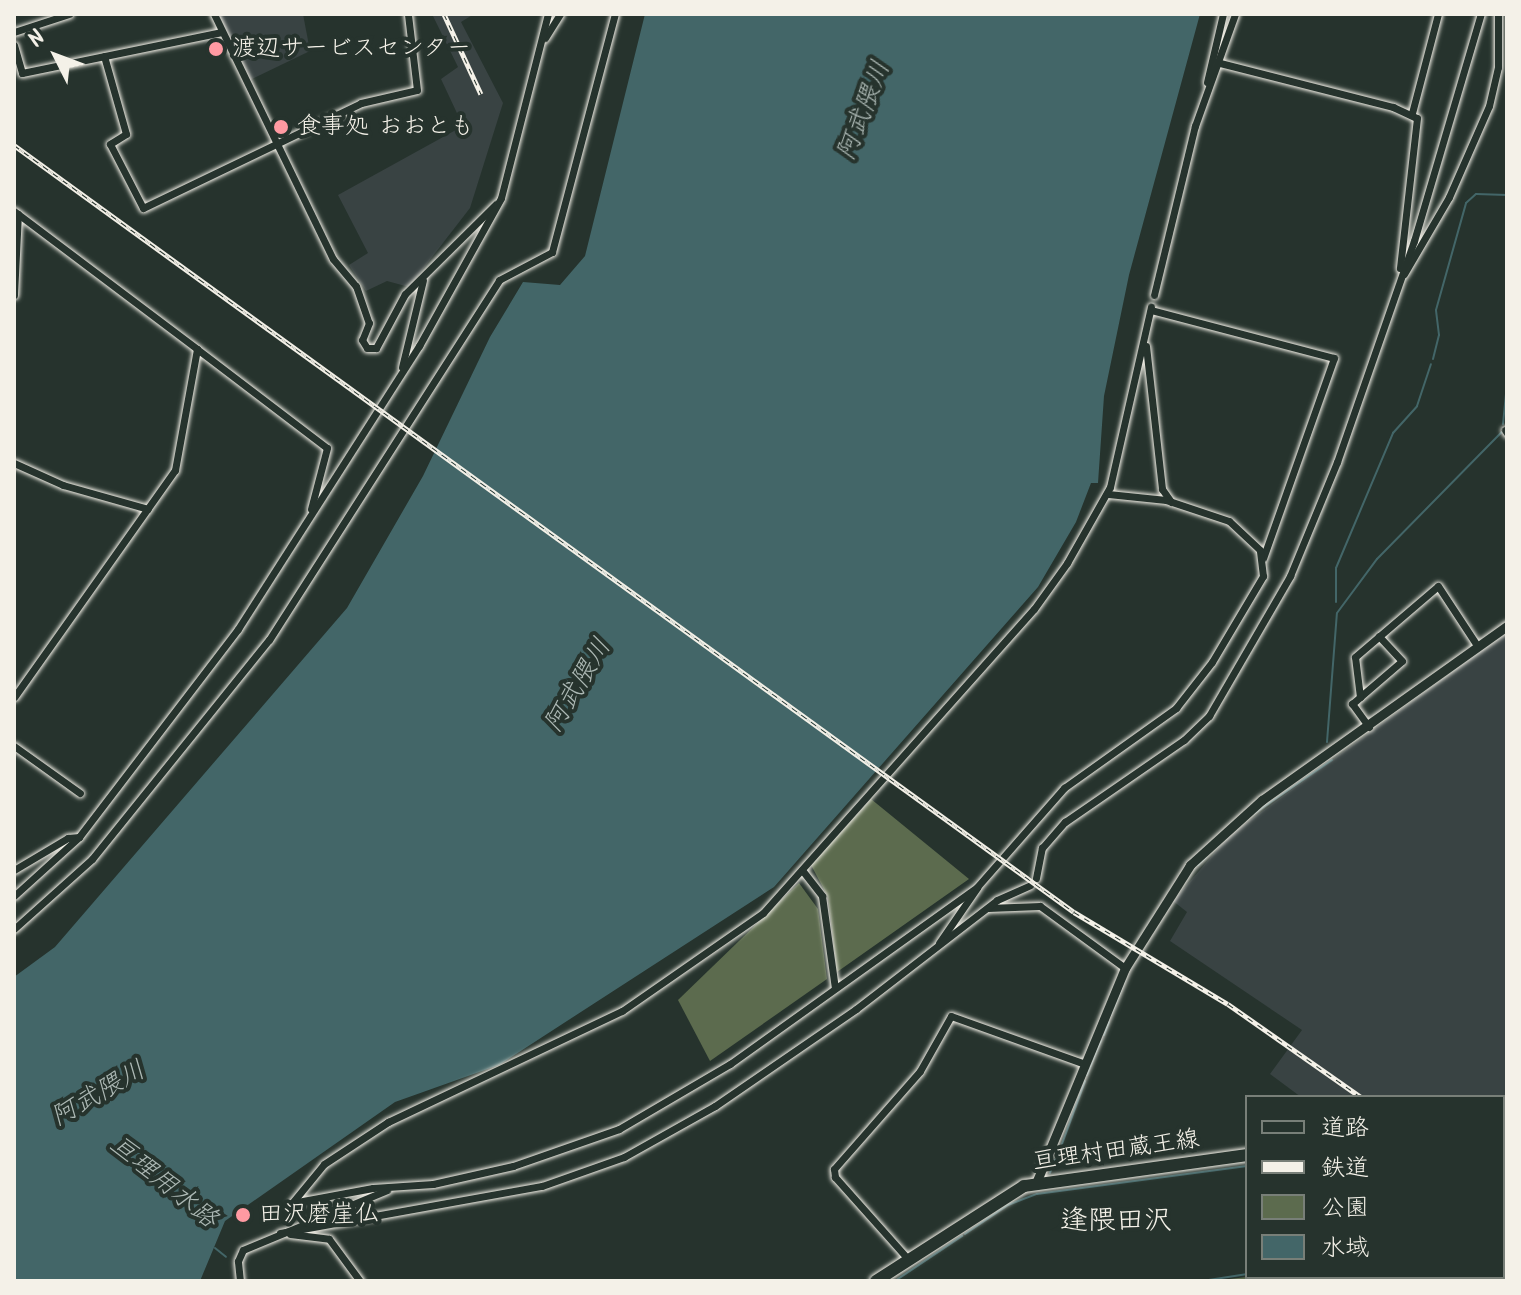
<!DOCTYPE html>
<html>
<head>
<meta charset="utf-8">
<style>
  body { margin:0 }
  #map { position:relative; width:1521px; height:1295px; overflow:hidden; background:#26332d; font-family:Kalam,"Klee One",sans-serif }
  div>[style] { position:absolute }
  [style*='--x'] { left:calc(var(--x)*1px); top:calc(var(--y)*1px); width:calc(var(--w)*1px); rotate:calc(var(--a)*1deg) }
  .built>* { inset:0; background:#394343 }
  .green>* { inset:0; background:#5c6b4e }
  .water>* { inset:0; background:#436668 }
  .stream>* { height:2px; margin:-1px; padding:0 1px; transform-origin:1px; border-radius:1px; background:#436668 }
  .roads { filter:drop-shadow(0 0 2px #f4f1e8) drop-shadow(0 0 2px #f4f1e8) }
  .minor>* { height:7px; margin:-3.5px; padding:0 3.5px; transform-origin:3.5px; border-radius:3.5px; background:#26332d }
  .tertiary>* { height:9px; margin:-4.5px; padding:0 4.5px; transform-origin:4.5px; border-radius:4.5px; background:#26332d }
  .primary>* { height:12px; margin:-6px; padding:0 6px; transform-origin:6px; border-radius:6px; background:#26332d }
  .rail>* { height:5px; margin-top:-2.5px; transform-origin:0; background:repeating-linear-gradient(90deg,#26332d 0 6px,#f4f1e8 0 12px); box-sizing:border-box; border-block:2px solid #f4f1e8 }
  .dots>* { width:22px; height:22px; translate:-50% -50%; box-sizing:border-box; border:4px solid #26332d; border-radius:50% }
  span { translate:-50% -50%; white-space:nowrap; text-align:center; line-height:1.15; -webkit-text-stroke:8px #26332d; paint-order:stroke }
  .poi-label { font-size:24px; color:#f4f1e8 }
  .left { translate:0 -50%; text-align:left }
  .street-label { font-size:24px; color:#f4f1e8 }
  .water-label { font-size:26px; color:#adb9b5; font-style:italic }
  .quarter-label { font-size:28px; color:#f4f1e8 }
  .frame { position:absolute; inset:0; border:16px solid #f4f1e8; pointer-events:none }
  .legend { position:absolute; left:1245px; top:1095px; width:260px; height:184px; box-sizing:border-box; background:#26332d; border:2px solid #787f78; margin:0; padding:10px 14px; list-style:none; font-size:24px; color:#f4f1e8 }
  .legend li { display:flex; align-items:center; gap:16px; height:40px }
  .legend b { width:40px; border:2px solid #787f78 }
  .north { position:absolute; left:16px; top:16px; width:80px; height:80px; -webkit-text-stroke:6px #26332d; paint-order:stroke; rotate:312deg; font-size:22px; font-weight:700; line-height:32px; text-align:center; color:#f4f1e8 }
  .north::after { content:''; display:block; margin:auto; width:28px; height:36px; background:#f4f1e8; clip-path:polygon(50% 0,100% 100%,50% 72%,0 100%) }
</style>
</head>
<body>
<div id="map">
  <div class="built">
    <i style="clip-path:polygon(218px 14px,303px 14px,310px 51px,250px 80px)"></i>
    <i style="clip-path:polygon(432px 14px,474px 14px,461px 22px,503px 103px,470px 208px,409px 287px,387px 281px,366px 291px,349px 265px,368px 253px,338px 195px,463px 126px,441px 79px,458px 67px)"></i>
    <i style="clip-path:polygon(1505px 633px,1507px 1118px,1503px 1097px,1301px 1097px,1270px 1074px,1302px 1030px,1170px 941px,1187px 912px,1173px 901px,1230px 835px)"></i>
  </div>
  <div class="green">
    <i style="clip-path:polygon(871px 799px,969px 879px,837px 972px,828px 897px,811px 865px)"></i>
    <i style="clip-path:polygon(799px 883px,818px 909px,827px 979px,710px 1061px,678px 1000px)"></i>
    <i style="clip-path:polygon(1247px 1277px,1314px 1277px,1323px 1281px,1212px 1281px)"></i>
  </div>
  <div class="water">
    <i style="clip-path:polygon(645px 14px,1200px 14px,1129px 275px,1104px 396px,1098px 483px,1091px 483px,1076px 522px,1038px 587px,774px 887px,499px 1065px,395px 1102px,225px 1221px,200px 1281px,14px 1281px,14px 977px,55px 947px,347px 608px,423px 476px,490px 337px,523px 282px,560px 285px,585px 256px)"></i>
  </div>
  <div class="stream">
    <i style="--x:1433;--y:359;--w:25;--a:-76"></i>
    <i style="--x:1439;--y:335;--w:25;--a:-97"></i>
    <i style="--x:1436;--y:310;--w:111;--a:-74.3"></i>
    <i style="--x:1466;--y:203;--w:13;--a:-42"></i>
    <i style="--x:1476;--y:194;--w:31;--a:2"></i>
    <i style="--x:1503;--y:424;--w:40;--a:-84.3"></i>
    <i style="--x:1336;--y:602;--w:34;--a:-90"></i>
    <i style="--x:1336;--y:568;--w:147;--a:-67.1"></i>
    <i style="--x:1393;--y:433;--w:36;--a:-48"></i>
    <i style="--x:1417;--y:406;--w:44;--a:-71.6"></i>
    <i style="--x:1327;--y:742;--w:129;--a:-85.6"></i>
    <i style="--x:1337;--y:613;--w:67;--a:-53.5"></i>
    <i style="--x:1377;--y:559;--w:178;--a:-45.5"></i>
    <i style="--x:1252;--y:815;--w:97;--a:-34.5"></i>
    <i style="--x:1198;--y:865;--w:11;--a:-45"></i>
    <i style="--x:1111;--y:1015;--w:37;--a:-68"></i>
    <i style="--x:1104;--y:1035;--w:14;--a:-69"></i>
    <i style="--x:1087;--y:1075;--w:37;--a:-68"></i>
    <i style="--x:1503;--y:1137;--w:4;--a:0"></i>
    <i style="--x:1062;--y:1144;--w:67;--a:-69.9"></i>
    <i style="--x:1050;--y:1173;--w:14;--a:-69"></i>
    <i style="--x:965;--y:1234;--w:52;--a:-34"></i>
    <i style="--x:1008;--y:1205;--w:31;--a:-21"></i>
    <i style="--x:1037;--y:1194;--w:212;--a:-7.6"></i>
    <i style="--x:215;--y:1248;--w:14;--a:39"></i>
    <i style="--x:895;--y:1281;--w:81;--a:-33.9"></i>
    <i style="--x:1202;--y:1281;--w:46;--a:-8.8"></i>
  </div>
  <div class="roads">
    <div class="minor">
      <i style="--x:214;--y:14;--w:272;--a:64.1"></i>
      <i style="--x:333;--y:259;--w:35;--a:50"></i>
      <i style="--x:356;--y:286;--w:39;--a:71"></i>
      <i style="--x:369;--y:323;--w:18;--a:112"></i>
      <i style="--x:362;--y:340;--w:9;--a:58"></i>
      <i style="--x:367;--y:348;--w:9;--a:0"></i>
      <i style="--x:376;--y:348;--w:61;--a:-61.8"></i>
      <i style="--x:405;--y:294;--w:128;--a:-44.7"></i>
      <i style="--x:14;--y:32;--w:58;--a:-18.1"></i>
      <i style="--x:545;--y:38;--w:28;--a:-58"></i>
      <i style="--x:14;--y:45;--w:29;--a:74"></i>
      <i style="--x:22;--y:73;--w:204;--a:-11.6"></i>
      <i style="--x:104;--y:56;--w:81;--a:74.2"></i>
      <i style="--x:126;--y:134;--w:19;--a:148"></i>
      <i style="--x:110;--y:144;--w:72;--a:62.7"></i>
      <i style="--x:143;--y:208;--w:242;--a:-25.7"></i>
      <i style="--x:361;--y:103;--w:57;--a:-13.1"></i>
      <i style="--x:417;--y:90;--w:77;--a:-96.8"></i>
      <i style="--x:1220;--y:63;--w:179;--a:14.3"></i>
      <i style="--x:1393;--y:107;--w:26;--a:25"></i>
      <i style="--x:1417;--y:118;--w:151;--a:96.5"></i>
      <i style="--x:1207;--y:82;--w:70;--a:-76.8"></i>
      <i style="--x:1412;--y:113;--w:102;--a:-75.3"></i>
      <i style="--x:14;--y:211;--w:229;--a:37"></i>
      <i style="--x:197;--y:349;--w:123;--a:100.3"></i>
      <i style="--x:175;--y:470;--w:278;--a:125.3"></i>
      <i style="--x:1404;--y:274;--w:89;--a:-59.7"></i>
      <i style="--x:1449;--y:197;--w:99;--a:-66.3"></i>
      <i style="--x:1489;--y:106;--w:40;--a:-77"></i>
      <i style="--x:1498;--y:67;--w:53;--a:-90"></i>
      <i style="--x:14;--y:295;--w:81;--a:-87.2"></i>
      <i style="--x:1154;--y:295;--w:174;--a:-76.4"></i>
      <i style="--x:1195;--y:126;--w:119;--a:-70.3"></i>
      <i style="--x:1151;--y:310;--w:189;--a:14.7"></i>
      <i style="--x:1334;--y:358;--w:212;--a:109.5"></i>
      <i style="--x:1146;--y:346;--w:144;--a:83.6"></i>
      <i style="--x:1162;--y:489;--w:16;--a:55"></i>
      <i style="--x:197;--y:349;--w:163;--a:37.3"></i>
      <i style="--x:327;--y:448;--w:63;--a:104.7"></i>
      <i style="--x:402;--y:367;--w:89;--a:-76.4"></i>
      <i style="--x:1505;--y:430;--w:4;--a:56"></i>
      <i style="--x:14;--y:463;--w:54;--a:24.2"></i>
      <i style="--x:63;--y:485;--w:88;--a:15.8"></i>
      <i style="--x:1360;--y:697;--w:55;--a:-40.6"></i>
      <i style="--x:1402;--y:661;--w:34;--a:-133"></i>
      <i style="--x:1369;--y:727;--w:29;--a:-126"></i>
      <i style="--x:1352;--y:704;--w:11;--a:-41"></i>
      <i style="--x:1360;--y:697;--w:40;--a:-97.1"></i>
      <i style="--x:1355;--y:657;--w:109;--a:-40.5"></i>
      <i style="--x:1438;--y:586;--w:73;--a:56.7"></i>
      <i style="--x:14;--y:746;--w:81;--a:35.5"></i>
      <i style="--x:14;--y:870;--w:63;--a:-30.7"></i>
      <i style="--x:68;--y:838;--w:11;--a:-5"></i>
      <i style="--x:802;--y:870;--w:33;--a:52"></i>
      <i style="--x:822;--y:896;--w:93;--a:82"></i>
      <i style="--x:1036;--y:878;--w:31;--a:-79"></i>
      <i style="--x:1042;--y:848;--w:35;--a:-49"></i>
      <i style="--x:1065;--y:822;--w:145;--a:-34.6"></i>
      <i style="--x:1184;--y:740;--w:35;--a:-44"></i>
      <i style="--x:1209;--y:716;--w:162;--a:-59.9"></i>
      <i style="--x:1290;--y:576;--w:123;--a:-67.6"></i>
      <i style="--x:1337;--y:462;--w:234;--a:-70.8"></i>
      <i style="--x:1414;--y:241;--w:237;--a:-73.6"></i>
      <i style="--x:14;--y:896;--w:88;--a:-42.2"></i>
      <i style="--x:79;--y:837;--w:262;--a:-52.6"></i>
      <i style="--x:238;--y:629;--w:336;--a:-57.4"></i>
      <i style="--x:419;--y:346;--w:169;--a:-61"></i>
      <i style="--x:501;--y:198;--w:190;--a:-75.7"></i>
      <i style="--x:988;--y:908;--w:52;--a:-2.2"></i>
      <i style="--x:1040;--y:906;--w:105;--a:36.1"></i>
      <i style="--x:14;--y:929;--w:105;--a:-41.9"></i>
      <i style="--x:92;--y:859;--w:282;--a:-51.1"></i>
      <i style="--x:269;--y:640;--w:427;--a:-57.4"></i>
      <i style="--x:499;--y:280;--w:60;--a:-27.8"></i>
      <i style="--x:552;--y:252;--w:246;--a:-75.2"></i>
      <i style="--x:939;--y:943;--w:67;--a:-55.4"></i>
      <i style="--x:292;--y:1203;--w:82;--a:-10.5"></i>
      <i style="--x:373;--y:1188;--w:60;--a:-3.8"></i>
      <i style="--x:433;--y:1184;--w:82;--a:-12.7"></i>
      <i style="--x:513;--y:1166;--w:112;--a:-19.2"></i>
      <i style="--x:619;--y:1129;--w:129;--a:-30.4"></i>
      <i style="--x:730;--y:1064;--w:304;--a:-35.6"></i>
      <i style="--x:977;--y:887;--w:132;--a:-48.7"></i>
      <i style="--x:1064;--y:788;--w:138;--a:-35.5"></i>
      <i style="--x:1176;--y:708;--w:58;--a:-52"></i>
      <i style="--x:1212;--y:662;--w:100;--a:-59.3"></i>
      <i style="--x:1263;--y:576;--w:26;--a:-97"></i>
      <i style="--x:1260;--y:550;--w:42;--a:-136.9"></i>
      <i style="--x:1229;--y:521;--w:66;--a:-161.6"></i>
      <i style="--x:1166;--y:500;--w:58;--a:-174.1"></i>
      <i style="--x:292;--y:1203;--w:50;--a:-50.6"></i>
      <i style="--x:324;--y:1164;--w:77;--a:-33.3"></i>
      <i style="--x:388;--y:1122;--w:259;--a:-25.4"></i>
      <i style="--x:622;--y:1011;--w:172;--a:-34.8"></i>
      <i style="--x:763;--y:913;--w:407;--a:-48.3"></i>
      <i style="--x:1034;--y:609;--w:57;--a:-54.3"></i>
      <i style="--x:1067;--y:563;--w:87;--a:-60.5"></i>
      <i style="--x:1110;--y:487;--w:185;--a:-77.2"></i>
      <i style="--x:1503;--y:1230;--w:4;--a:14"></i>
      <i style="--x:280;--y:1233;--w:266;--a:-10.2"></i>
      <i style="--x:542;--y:1186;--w:87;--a:-19.5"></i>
      <i style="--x:624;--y:1157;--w:104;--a:-29.3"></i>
      <i style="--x:715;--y:1106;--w:171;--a:-34.5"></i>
      <i style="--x:856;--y:1009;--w:178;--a:-37.7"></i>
      <i style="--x:997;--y:900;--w:36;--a:-24"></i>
      <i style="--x:290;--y:1234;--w:39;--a:7"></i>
      <i style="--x:329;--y:1239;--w:52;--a:53.6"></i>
      <i style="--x:908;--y:1259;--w:110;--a:-131.7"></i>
      <i style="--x:835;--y:1177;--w:8;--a:-97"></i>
      <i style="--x:834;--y:1169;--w:130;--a:-48.7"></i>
      <i style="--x:920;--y:1071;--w:63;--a:-60.6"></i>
      <i style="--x:951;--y:1016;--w:142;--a:19.7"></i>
      <i style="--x:1503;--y:1270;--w:8;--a:60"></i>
      <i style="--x:240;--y:1281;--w:20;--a:-96"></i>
      <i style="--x:238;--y:1261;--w:12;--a:-66"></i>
      <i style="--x:243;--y:1250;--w:156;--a:-22.6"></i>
    </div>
    <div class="tertiary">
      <i style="--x:1036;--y:1183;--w:233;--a:-67.5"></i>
      <i style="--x:1125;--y:968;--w:122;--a:-57.7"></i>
      <i style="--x:1190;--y:865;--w:97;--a:-42.1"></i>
      <i style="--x:1262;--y:800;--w:301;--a:-35.4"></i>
    </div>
    <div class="primary">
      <i style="--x:1503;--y:1126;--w:4;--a:0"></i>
      <i style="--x:876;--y:1281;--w:176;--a:-32.7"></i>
      <i style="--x:1024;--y:1186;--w:225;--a:-7.9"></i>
    </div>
  </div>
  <div class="rail">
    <i style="--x:444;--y:14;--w:88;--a:65.2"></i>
    <i style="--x:14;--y:145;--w:1308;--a:35.89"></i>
    <i style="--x:1074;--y:912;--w:179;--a:30.9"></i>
    <i style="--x:1228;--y:1004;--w:162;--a:35"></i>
    <i style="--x:1503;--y:1200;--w:5;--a:37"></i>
  </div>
  <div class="dots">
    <i style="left:216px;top:49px;background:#ff9aa2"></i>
    <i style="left:281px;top:127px;background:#ff9aa2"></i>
    <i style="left:243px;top:1215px;background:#ff9aa2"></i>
  </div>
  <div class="poi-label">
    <span class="left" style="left:232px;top:49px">渡辺サービスセンター</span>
    <span class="left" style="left:297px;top:127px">食事処 おおとも</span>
    <span class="left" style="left:259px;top:1215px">田沢磨崖仏</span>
  </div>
  <div class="street-label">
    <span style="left:1116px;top:1151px;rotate:-8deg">亘理村田蔵王線</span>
  </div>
  <div class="water-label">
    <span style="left:865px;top:111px;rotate:-69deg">阿武隈川</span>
    <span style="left:579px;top:686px;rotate:-59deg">阿武隈川</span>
    <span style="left:99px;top:1095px;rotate:-30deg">阿武隈川</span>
    <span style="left:163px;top:1183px;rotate:39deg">亘理用水路</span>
  </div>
  <div class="quarter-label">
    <span style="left:1116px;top:1222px">逢隈田沢</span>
  </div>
  <div class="frame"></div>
  <ul class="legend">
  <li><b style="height:10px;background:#26332d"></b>道路</li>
  <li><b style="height:10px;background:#f4f1e8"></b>鉄道</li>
  <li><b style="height:22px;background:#5c6b4e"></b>公園</li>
  <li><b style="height:22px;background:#436668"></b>水域</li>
  </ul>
  <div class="north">N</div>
</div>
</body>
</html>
